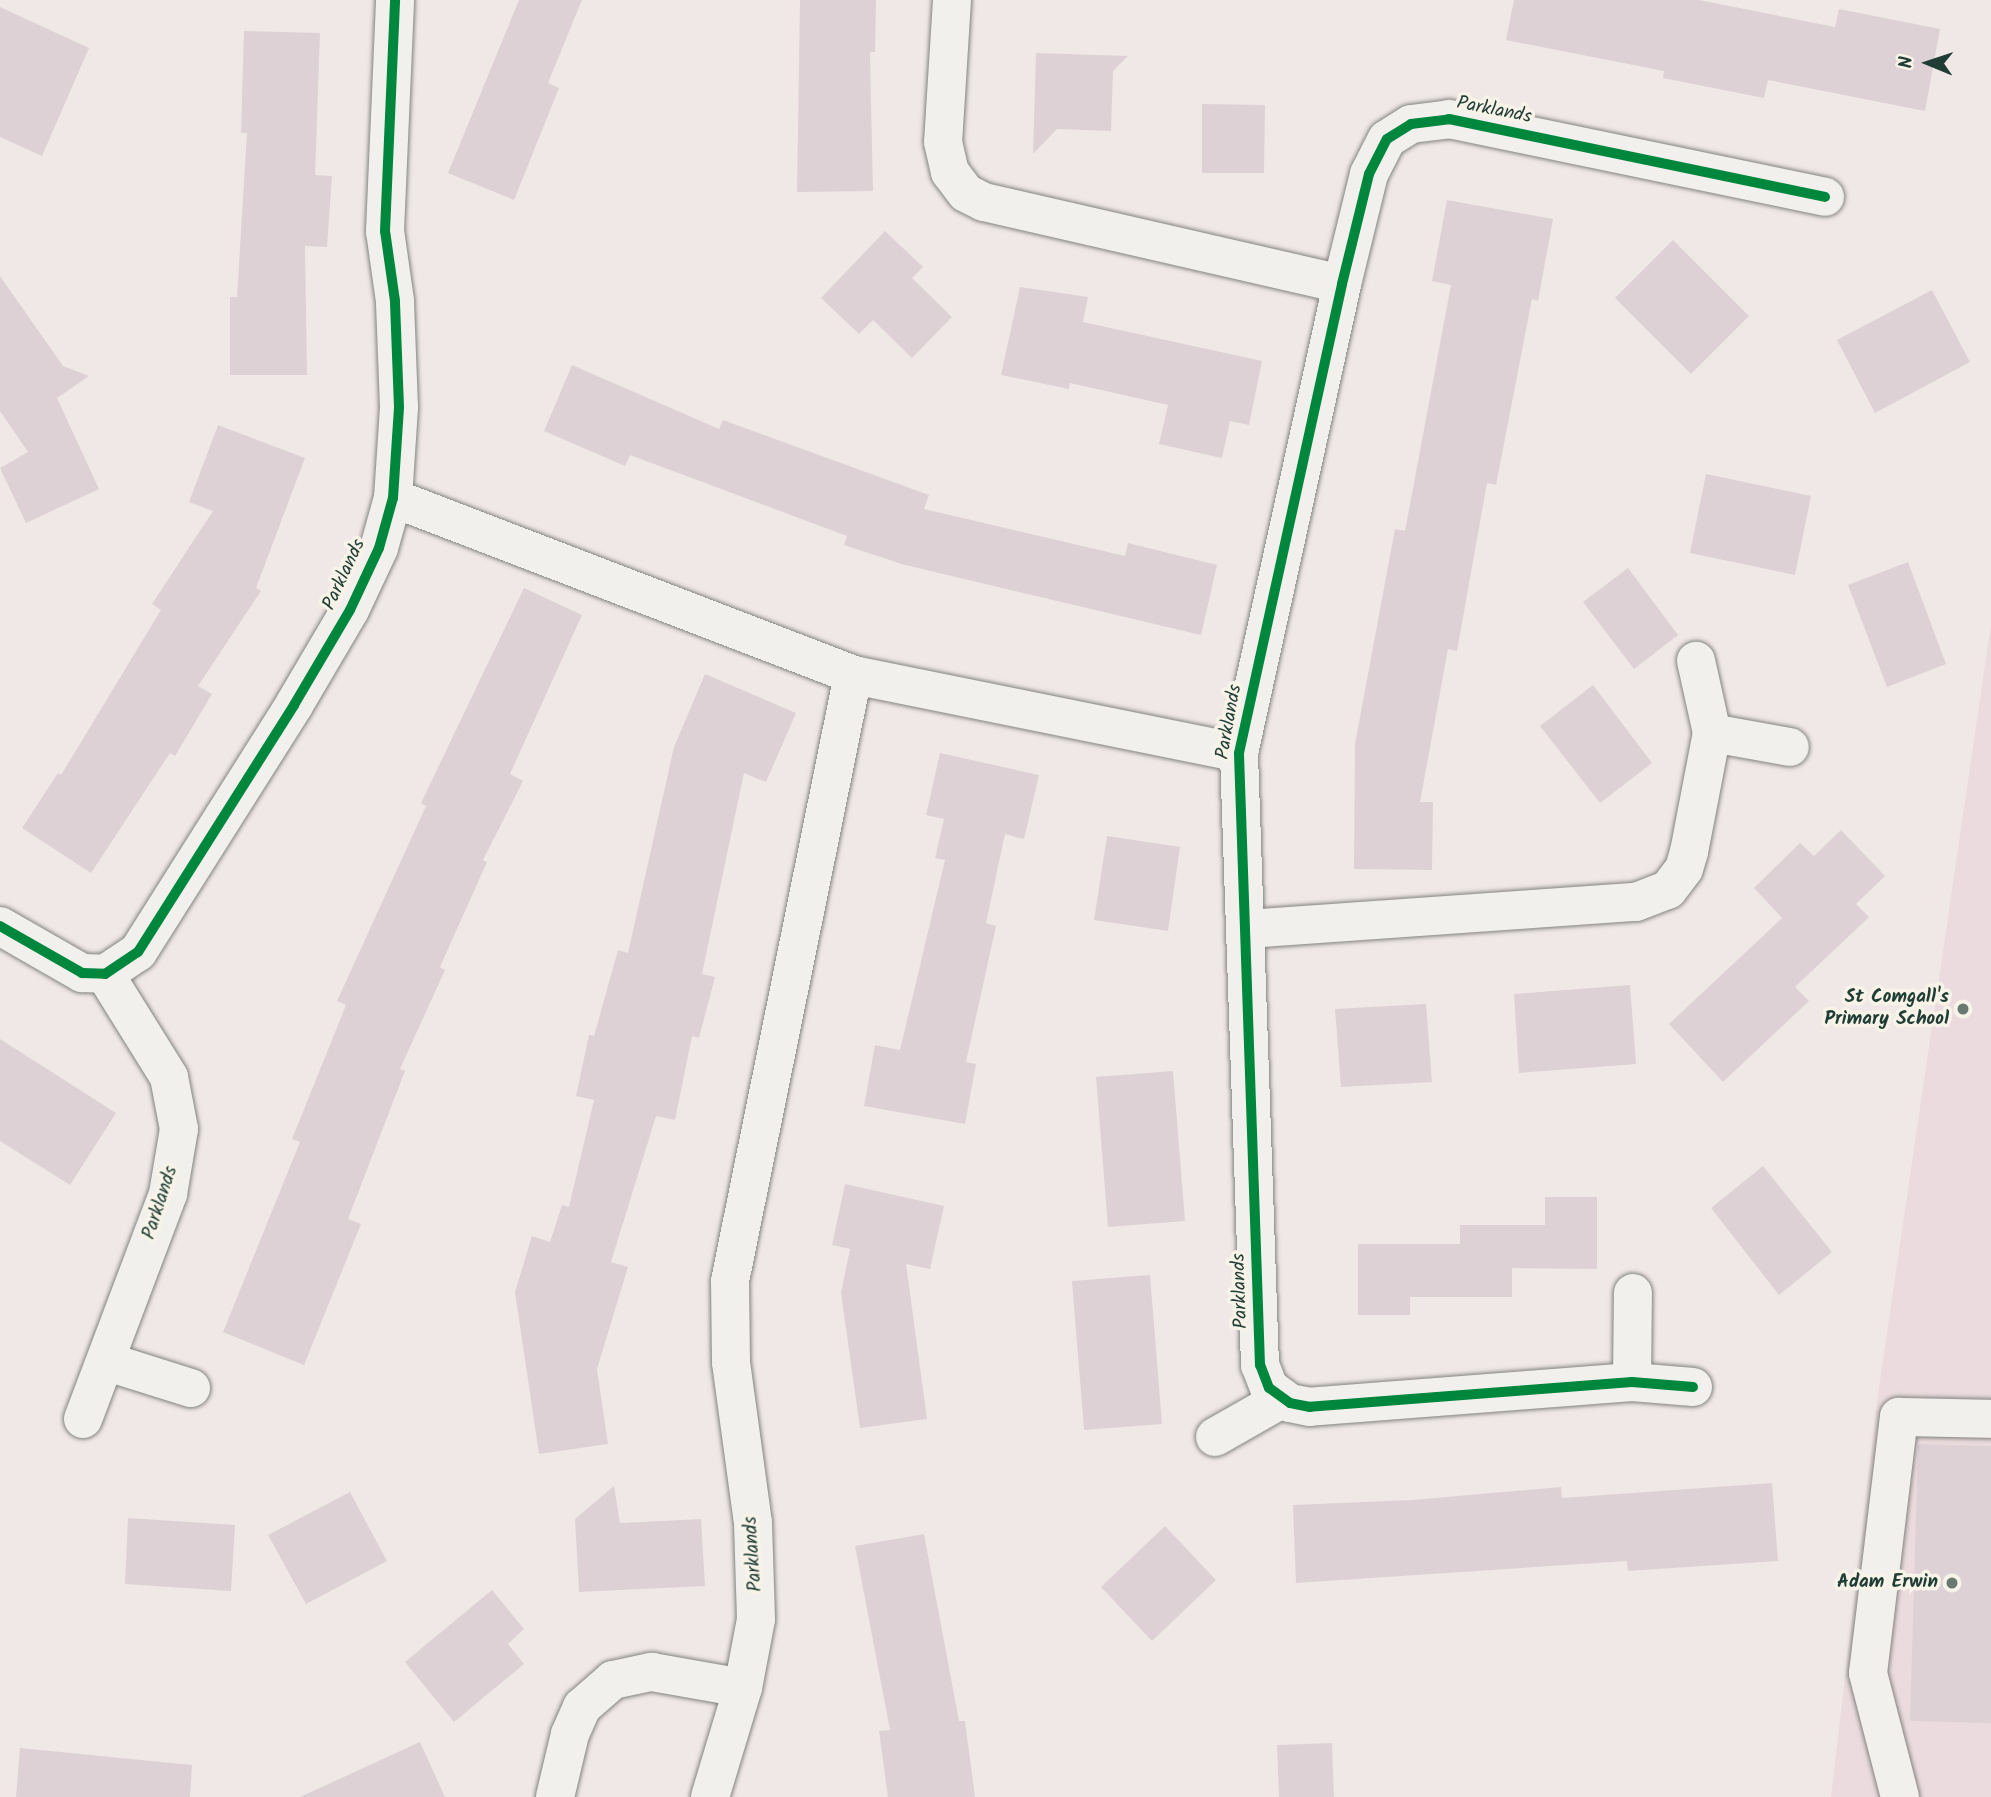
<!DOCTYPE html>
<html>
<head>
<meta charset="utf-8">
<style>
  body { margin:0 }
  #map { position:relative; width:1991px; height:1797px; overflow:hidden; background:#f0e8e6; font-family:Kalam,sans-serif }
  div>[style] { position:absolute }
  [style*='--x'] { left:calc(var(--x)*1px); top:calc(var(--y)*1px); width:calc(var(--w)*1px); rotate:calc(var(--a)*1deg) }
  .built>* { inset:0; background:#ebdbde }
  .building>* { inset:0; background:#ddd1d5 }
  .roads { filter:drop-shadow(0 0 2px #838482) drop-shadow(0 0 2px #838482) }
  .minor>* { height:38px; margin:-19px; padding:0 19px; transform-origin:19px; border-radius:19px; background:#f2f0ec }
  .cycleway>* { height:10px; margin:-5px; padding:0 5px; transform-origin:5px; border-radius:5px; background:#00873e }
  .dots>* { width:19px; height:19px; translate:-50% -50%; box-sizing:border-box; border:4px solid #f7f3e8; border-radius:50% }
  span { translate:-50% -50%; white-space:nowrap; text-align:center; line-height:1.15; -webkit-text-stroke:7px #f7f3e8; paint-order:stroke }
  .street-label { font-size:19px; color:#1f3d34 }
  .poi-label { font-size:19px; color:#1f3d34; font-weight:700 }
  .right { translate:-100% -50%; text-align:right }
  .north { position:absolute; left:1893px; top:28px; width:70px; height:70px; -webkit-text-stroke:5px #f7f3e8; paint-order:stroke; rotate:272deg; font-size:19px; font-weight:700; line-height:28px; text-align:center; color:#1f3d34 }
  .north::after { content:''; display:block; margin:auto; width:24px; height:32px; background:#1f3d34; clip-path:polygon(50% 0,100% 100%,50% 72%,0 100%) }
</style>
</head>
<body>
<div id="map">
  <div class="built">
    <i style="clip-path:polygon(1991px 624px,1991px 1797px,1831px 1797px,1878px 1394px)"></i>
  </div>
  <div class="building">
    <i style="clip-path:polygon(519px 0,582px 0,548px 83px,559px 88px,514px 200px,448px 173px)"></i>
    <i style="clip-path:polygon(800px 0,876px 0,875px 52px,870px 52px,873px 191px,797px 192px)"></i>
    <i style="clip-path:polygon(1514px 0,1699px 0,1835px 27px,1839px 9px,1940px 29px,1925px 111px,1768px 80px,1764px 98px,1663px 78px,1664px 71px,1506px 40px)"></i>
    <i style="clip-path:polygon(0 7px,89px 48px,42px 156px,0 137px)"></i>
    <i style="clip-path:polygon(244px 31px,320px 33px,315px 175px,332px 176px,327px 247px,305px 246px,307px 375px,230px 375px,230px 297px,237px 297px,247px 133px,241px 133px)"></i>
    <i style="clip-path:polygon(1036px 53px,1128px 56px,1113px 71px,1111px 131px,1057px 129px,1033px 154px)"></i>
    <i style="clip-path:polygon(1202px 104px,1265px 105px,1264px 173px,1202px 173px)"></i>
    <i style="clip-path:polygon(1447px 200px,1553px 219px,1538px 301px,1532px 299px,1496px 485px,1487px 483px,1457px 651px,1448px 649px,1420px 802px,1433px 802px,1432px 870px,1354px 869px,1355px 744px,1395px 529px,1405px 531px,1451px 285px,1432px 281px)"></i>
    <i style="clip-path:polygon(885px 231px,923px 267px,912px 278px,952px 317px,912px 358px,873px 320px,859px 334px,821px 298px)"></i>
    <i style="clip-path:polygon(1673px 240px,1749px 316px,1691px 374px,1615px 298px)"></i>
    <i style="clip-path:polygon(0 276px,63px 366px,89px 376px,57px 398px,99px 489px,26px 523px,0 468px,28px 452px,0 411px)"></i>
    <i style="clip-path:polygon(1020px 287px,1088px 297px,1083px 322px,1262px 361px,1249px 425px,1230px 421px,1222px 458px,1159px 444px,1168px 405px,1070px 383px,1069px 389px,1001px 375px)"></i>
    <i style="clip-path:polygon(1932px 290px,1970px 362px,1875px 413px,1837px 340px)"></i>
    <i style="clip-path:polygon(572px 365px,719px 429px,723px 420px,929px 495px,924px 509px,1125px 556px,1128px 543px,1217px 565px,1201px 635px,905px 565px,844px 545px,847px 536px,630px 455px,625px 466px,544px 431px)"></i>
    <i style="clip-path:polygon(218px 425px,305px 458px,256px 588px,261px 591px,198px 686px,212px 694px,175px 756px,170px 753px,91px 873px,22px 828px,58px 773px,61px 775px,161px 610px,152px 604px,213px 511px,189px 502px)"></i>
    <i style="clip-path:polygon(1706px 474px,1811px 496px,1795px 575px,1690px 553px)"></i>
    <i style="clip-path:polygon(1908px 562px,1946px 664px,1887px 687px,1848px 585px)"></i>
    <i style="clip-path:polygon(1628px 568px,1678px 635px,1634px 669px,1583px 602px)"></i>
    <i style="clip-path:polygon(524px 588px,582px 615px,510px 774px,523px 781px,483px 860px,487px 862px,440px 967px,445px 970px,400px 1069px,405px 1071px,348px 1219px,361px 1224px,304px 1365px,223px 1332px,300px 1142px,292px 1139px,346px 1005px,337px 1001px,426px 806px,421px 803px)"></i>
    <i style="clip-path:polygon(705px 674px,796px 713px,766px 782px,744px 773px,702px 974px,715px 977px,699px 1038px,692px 1036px,675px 1120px,656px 1116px,611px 1262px,628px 1267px,597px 1369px,608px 1444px,539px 1454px,515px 1292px,532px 1236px,550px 1242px,562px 1205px,569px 1207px,594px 1100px,576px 1096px,589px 1035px,594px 1036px,618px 950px,628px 953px,674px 747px)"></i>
    <i style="clip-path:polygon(1593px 685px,1652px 763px,1600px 803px,1540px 726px)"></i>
    <i style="clip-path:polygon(940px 753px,1039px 775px,1024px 839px,1005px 834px,986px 923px,996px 926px,966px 1062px,976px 1064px,965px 1124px,864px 1106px,875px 1045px,900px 1050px,945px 860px,935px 858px,944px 819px,926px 815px)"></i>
    <i style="clip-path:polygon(1841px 830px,1885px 876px,1856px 904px,1869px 917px,1795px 987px,1809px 1001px,1723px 1082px,1669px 1024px,1782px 918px,1754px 888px,1800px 843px,1814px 856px)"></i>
    <i style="clip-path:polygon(1107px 836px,1180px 847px,1168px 931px,1094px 920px)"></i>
    <i style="clip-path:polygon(1630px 985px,1636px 1064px,1519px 1073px,1514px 994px)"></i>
    <i style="clip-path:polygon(1426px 1004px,1432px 1082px,1341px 1087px,1335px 1009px)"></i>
    <i style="clip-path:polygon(0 1039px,116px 1113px,70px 1185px,0 1141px)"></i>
    <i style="clip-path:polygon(1173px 1071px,1185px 1221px,1108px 1227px,1096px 1077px)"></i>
    <i style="clip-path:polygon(1763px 1166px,1832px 1252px,1779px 1295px,1711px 1208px)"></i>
    <i style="clip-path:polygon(845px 1184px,944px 1206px,930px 1269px,906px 1264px,927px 1419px,860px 1428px,841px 1293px,850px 1249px,832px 1245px)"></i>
    <i style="clip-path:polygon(1545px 1197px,1597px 1197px,1597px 1269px,1512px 1268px,1512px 1297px,1410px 1297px,1410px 1315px,1358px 1315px,1358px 1244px,1460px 1244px,1460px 1225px,1545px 1225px)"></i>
    <i style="clip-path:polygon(1150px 1275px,1162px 1424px,1084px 1430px,1072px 1281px)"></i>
    <i style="clip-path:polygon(1918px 1444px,1991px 1446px,1991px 1723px,1910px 1721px)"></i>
    <i style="clip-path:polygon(1772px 1483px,1778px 1561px,1628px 1571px,1627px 1561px,1296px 1583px,1293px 1505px,1412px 1500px,1561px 1487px,1562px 1498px)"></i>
    <i style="clip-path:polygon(614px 1486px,620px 1523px,701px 1519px,705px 1586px,579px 1592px,575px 1519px)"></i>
    <i style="clip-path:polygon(350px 1492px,387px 1561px,306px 1604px,268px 1535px)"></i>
    <i style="clip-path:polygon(128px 1518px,235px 1525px,231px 1591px,125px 1584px)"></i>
    <i style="clip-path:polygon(1165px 1526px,1216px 1580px,1152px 1641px,1101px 1587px)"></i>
    <i style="clip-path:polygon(924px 1534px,959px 1721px,965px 1721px,975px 1797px,888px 1797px,879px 1731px,890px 1730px,855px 1546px)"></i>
    <i style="clip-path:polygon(492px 1590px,524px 1629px,508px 1644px,524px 1664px,454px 1722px,405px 1662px)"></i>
    <i style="clip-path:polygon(420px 1742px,445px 1797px,300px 1797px)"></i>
    <i style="clip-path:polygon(1332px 1743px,1334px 1797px,1279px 1797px,1277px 1745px)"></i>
    <i style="clip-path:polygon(20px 1748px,192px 1765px,190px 1797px,16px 1797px)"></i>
  </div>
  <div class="roads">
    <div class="minor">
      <i style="--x:952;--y:0;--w:142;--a:93.6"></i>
      <i style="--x:943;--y:142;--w:31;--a:77"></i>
      <i style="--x:950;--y:172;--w:26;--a:53"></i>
      <i style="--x:966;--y:193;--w:20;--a:27"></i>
      <i style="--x:984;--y:202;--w:367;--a:12.9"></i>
      <i style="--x:393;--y:498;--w:493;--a:21"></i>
      <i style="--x:853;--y:675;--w:394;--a:11.4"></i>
      <i style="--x:1712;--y:733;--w:79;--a:10.2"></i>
      <i style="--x:0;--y:926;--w:95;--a:29.8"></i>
      <i style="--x:82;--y:973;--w:23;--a:2"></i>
      <i style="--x:105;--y:974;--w:40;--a:-34"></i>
      <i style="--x:138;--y:952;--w:292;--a:-57.7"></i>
      <i style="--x:294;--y:705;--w:110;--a:-59.5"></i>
      <i style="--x:350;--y:610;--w:68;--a:-64.9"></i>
      <i style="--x:379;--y:548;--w:52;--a:-74.4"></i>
      <i style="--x:393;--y:498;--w:91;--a:-86.2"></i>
      <i style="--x:399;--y:407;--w:106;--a:-92.2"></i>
      <i style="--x:395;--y:301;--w:71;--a:-98.1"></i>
      <i style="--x:385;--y:231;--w:231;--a:-87.5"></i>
      <i style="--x:1247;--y:929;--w:390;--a:-4"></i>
      <i style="--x:1636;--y:902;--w:34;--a:-21"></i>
      <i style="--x:1668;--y:890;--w:26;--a:-53"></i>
      <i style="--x:1684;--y:869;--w:18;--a:-74"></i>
      <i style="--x:1689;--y:852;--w:121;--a:-79.1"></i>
      <i style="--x:1712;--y:733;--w:74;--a:-102.5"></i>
      <i style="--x:108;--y:1362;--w:87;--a:17.4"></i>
      <i style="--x:1632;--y:1382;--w:89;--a:-89.4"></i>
      <i style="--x:1693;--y:1387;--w:61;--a:-175.3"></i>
      <i style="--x:1632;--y:1382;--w:323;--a:175.6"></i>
      <i style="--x:1310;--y:1407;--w:20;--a:-169"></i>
      <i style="--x:1290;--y:1403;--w:26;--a:-144"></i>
      <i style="--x:1269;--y:1388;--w:25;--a:-111"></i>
      <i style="--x:1260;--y:1365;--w:612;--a:-91.97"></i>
      <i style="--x:1239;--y:753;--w:480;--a:-77.6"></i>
      <i style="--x:1342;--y:284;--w:113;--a:-76.2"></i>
      <i style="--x:1369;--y:174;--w:39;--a:-63"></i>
      <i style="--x:1387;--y:139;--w:28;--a:-32"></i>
      <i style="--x:1411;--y:124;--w:38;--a:-7"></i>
      <i style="--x:1449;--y:119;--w:384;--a:11.7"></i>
      <i style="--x:83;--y:1419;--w:241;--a:-69.3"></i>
      <i style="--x:168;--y:1194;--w:66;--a:-80.4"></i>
      <i style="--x:179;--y:1129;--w:53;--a:-100.9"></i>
      <i style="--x:169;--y:1077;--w:121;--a:-121.9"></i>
      <i style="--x:1215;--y:1437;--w:77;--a:-29.6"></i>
      <i style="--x:555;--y:1797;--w:65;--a:-76.6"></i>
      <i style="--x:570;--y:1734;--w:30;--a:-66"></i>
      <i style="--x:582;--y:1707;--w:41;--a:-41.1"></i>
      <i style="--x:613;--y:1680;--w:40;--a:-12"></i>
      <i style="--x:652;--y:1672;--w:92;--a:10"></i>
      <i style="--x:710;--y:1797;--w:114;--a:-73.2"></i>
      <i style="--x:743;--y:1688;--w:70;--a:-79.3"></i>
      <i style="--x:756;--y:1619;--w:96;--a:-91.8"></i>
      <i style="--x:753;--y:1523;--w:162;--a:-97.8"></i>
      <i style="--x:731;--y:1362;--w:81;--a:-90.7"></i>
      <i style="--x:730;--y:1281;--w:618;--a:-78.53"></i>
      <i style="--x:1900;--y:1797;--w:128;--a:-104.5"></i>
      <i style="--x:1868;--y:1673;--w:258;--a:-83.1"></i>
      <i style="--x:1899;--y:1417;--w:92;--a:1.2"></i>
    </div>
  </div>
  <div class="cycleway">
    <i style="--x:0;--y:926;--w:95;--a:29.8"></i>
    <i style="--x:82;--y:973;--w:23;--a:2"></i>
    <i style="--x:105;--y:974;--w:40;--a:-34"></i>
    <i style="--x:138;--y:952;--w:292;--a:-57.7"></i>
    <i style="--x:294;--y:705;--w:110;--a:-59.5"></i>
    <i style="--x:350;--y:610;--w:68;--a:-64.9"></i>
    <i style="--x:379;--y:548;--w:52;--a:-74.4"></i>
    <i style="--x:393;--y:498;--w:91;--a:-86.2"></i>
    <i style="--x:399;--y:407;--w:106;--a:-92.2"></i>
    <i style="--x:395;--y:301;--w:71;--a:-98.1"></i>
    <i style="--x:385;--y:231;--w:231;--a:-87.5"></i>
    <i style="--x:1693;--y:1387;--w:61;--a:-175.3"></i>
    <i style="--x:1632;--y:1382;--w:323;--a:175.6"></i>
    <i style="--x:1310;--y:1407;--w:20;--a:-169"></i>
    <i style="--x:1290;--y:1403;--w:26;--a:-144"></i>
    <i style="--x:1269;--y:1388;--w:25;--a:-111"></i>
    <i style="--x:1260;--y:1365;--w:612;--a:-91.97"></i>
    <i style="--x:1239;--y:753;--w:480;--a:-77.6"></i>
    <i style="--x:1342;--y:284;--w:113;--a:-76.2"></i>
    <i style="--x:1369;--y:174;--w:39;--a:-63"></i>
    <i style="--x:1387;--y:139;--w:28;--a:-32"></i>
    <i style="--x:1411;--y:124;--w:38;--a:-7"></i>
    <i style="--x:1449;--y:119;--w:384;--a:11.7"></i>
  </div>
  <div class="dots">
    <i style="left:1963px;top:1009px;background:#687972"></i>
    <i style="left:1952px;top:1583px;background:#687972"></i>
  </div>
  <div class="street-label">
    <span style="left:1494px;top:111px;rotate:11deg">Parklands</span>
    <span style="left:345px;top:575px;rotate:-65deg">Parklands</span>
    <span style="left:1230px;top:722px;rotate:-80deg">Parklands</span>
    <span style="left:161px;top:1203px;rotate:-72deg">Parklands</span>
    <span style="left:1241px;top:1291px;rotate:-92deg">Parklands</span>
    <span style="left:754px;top:1554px;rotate:-94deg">Parklands</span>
  </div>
  <div class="poi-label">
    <span class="right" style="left:1949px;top:1009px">St Comgall's<br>Primary School</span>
    <span class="right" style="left:1938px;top:1583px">Adam Erwin</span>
  </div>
  <div class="north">N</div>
</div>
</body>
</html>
